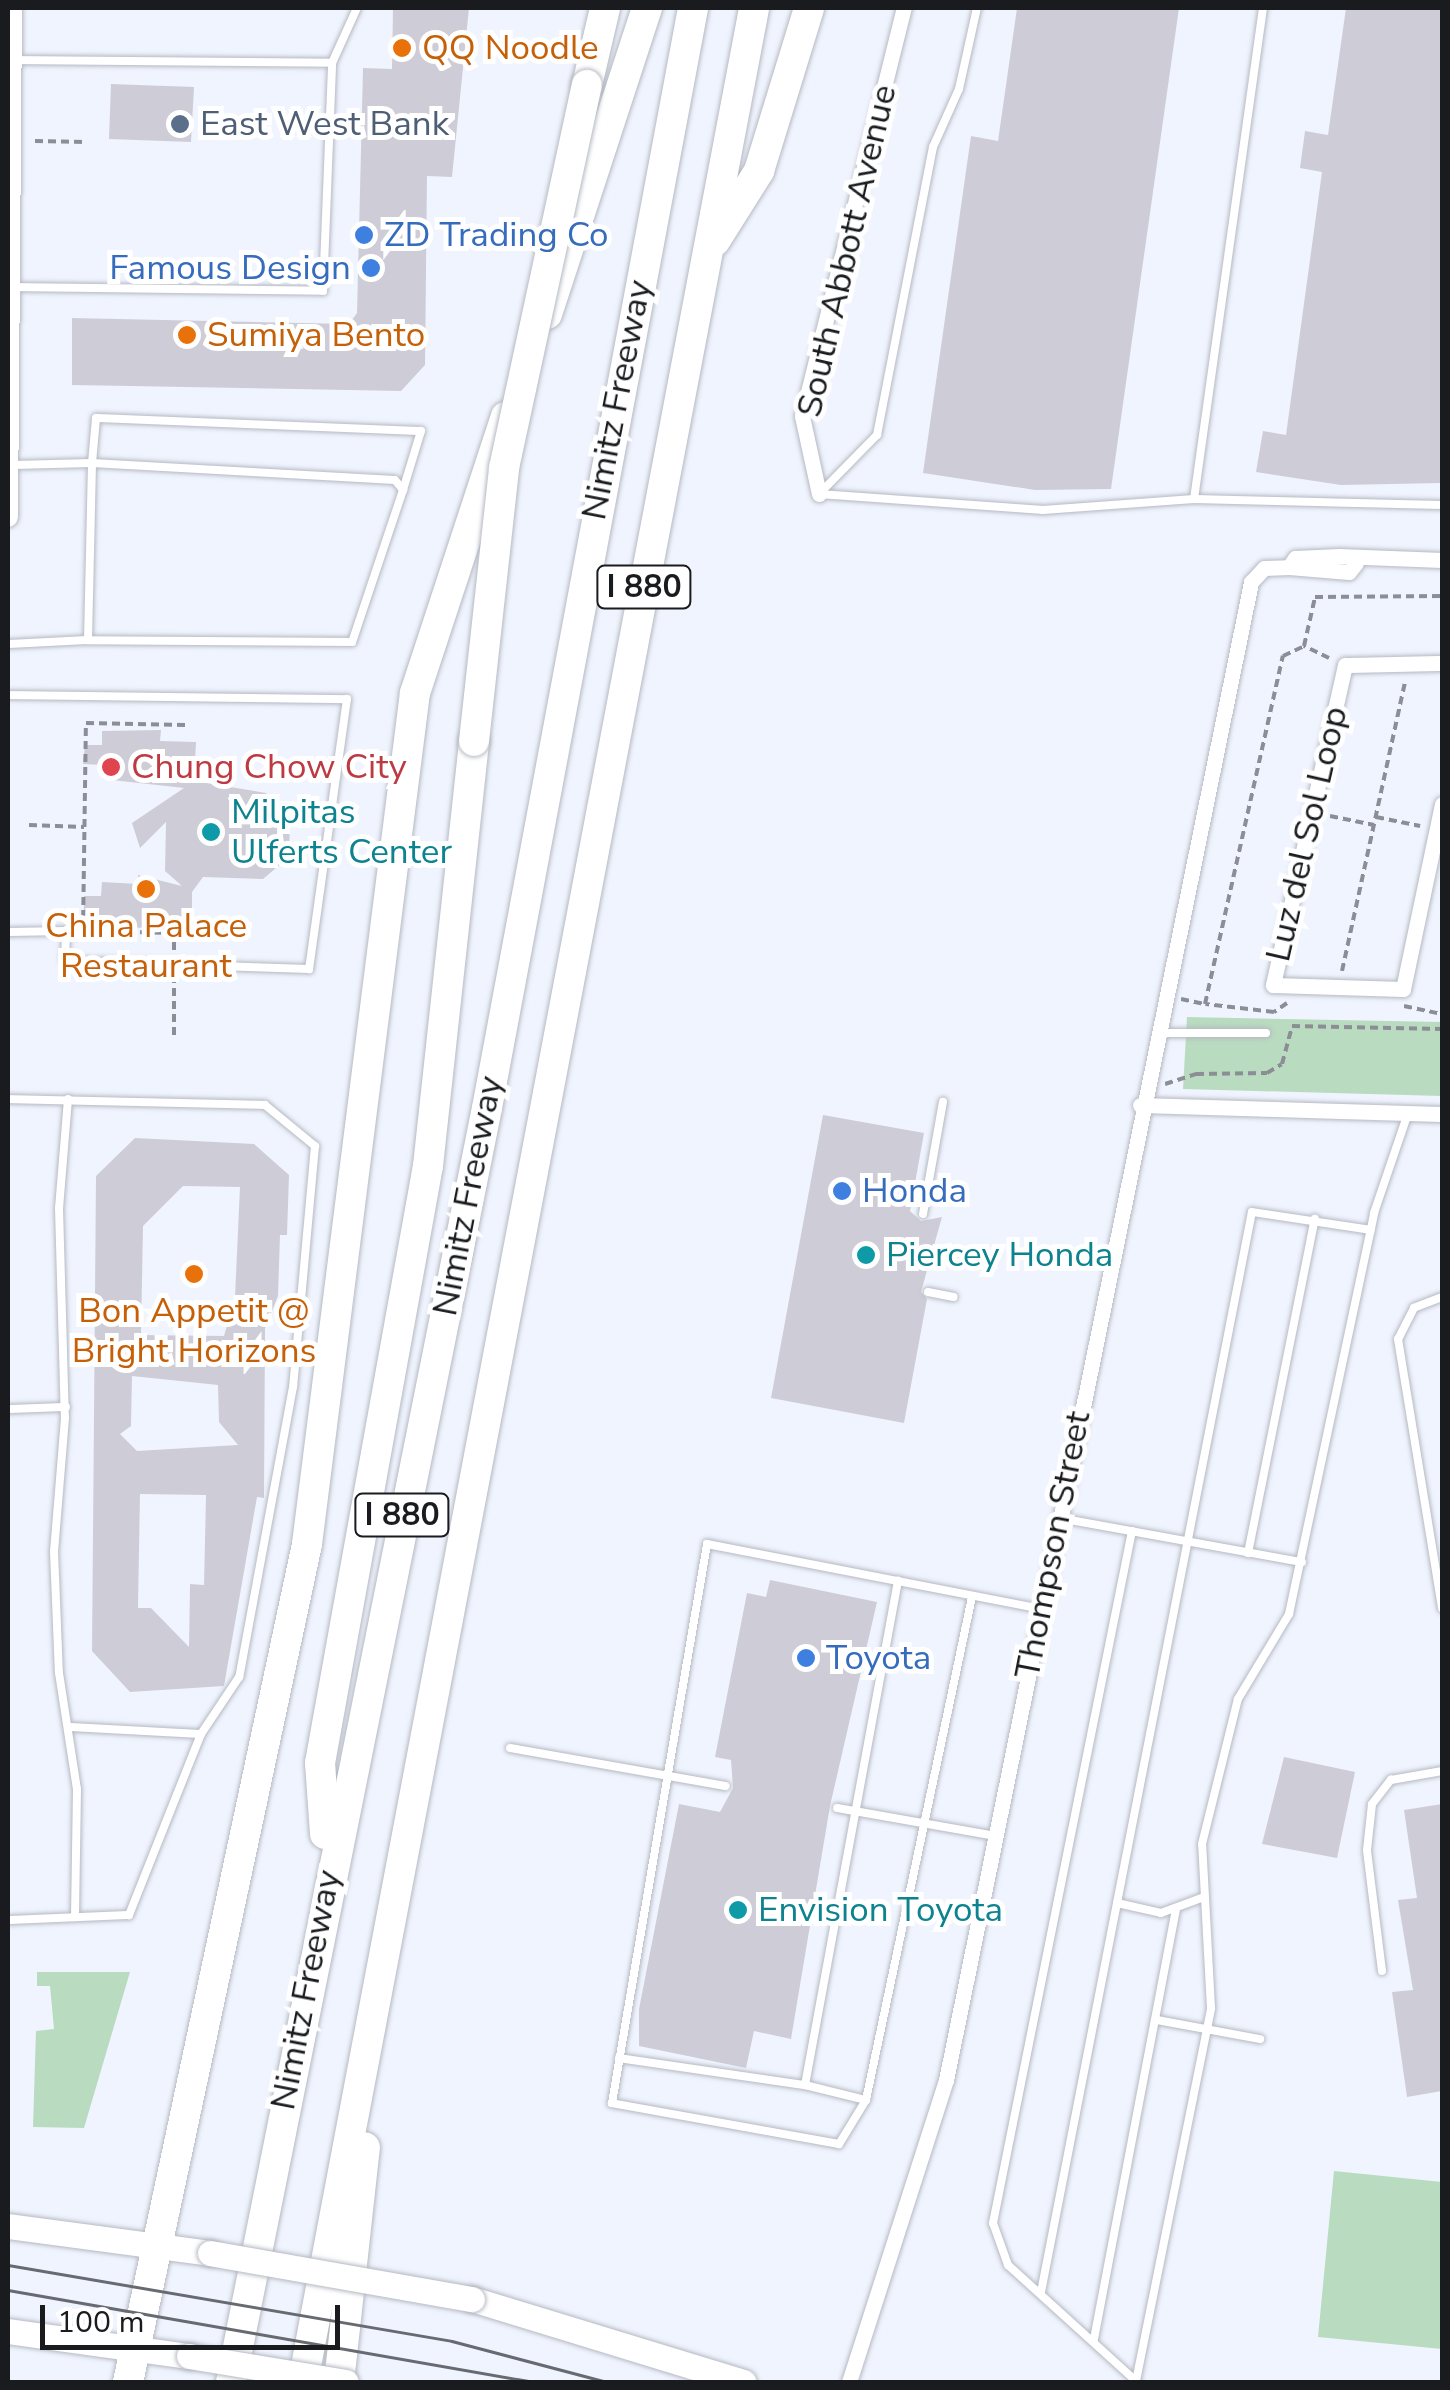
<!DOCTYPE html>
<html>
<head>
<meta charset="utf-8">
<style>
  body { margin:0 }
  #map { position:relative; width:1450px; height:2390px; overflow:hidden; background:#f0f4fe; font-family:"Nunito Sans",sans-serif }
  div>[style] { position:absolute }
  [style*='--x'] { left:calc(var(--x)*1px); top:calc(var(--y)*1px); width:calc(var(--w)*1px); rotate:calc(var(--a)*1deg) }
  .green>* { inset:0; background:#b9dbc0 }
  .building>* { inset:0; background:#cecdd7 }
  .path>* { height:4px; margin-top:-2px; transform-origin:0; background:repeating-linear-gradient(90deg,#8b8e94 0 8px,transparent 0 13px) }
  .roads { filter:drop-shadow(0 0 2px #b5b9c2) drop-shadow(0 0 2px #b5b9c2) }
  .service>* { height:8px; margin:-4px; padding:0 4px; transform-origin:4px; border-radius:4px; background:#fff }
  .minor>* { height:15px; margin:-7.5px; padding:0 7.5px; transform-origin:7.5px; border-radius:7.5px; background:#fff }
  .tertiary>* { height:20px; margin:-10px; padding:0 10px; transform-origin:10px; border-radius:10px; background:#fff }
  .primary>* { height:25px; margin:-12.5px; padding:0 12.5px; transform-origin:12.5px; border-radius:12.5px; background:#fff }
  .motorway>* { height:30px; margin:-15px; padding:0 15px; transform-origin:15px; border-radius:15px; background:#fff }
  .tram>* { height:2.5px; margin:-1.25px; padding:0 1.25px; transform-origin:1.25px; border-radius:1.25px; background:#676a70 }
  .bridges { filter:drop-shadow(0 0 2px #b5b9c2) drop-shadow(0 0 2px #b5b9c2) }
  .primary-bridge>* { height:25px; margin:-12.5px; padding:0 12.5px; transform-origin:12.5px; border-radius:12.5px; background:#fff }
  .motorway-bridge>* { height:30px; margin:-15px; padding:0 15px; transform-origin:15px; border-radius:15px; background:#fff }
  .dots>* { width:28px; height:28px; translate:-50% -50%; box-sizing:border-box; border:5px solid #fff; border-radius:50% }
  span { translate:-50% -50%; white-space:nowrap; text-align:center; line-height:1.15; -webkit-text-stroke:10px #fff; paint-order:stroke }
  .shield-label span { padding:2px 8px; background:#fff; border:2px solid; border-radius:8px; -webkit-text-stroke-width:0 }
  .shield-label { font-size:32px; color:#191b1e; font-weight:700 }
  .food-label { font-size:35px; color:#c56008 }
  .left { translate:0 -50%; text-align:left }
  .service-label { font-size:35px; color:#4e5e75 }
  .shop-label { font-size:35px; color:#366cbe }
  .right { translate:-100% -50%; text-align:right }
  .street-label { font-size:35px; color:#191b1e }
  .health-label { font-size:35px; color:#be3a42 }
  .culture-label { font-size:35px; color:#0d838f }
  .frame { position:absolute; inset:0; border:10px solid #191b1e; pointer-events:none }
  .scale { position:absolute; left:40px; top:2305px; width:300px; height:45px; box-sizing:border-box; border:5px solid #191b1e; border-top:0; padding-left:12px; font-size:30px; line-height:35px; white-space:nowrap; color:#191b1e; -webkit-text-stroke:8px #fff; paint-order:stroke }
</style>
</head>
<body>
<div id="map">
  <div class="green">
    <i style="clip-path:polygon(1187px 1017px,1442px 1022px,1442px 1096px,1183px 1089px)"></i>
    <i style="clip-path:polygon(37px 1972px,130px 1972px,84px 2128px,33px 2127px,36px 2031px,54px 2029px,50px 1986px,37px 1986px)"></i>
    <i style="clip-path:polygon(1334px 2171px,1442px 2182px,1442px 2349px,1318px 2337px)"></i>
  </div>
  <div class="building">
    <i style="clip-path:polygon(393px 8px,469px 8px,452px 177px,427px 176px,425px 365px,401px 391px,72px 385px,72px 318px,349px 324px,357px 313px,363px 68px,392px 69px)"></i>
    <i style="clip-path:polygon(1017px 8px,1179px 8px,1111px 489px,1035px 490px,923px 473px,971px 136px,998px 141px)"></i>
    <i style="clip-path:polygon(1346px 8px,1442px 8px,1442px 483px,1341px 485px,1256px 472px,1263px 431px,1286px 435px,1322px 172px,1300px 168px,1305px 131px,1328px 135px)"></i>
    <i style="clip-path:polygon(111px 84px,194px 87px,191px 142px,109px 139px)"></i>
    <i style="clip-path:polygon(161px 730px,160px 741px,196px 742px,194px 781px,266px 793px,290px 815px,289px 857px,263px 879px,203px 877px,192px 892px,192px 926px,101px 929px,100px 915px,84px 915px,84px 896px,101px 896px,102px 882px,138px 884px,138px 875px,182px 886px,165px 871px,166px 822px,140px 848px,132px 823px,184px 788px,103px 779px,103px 765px,83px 764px,85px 745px,102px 745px,102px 731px)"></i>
    <i style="clip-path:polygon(823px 1115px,924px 1133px,910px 1211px,921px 1221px,942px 1217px,921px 1292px,927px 1299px,904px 1423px,771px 1398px)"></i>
    <i style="clip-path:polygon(evenodd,135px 1138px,254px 1144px,289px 1175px,287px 1235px,280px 1235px,278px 1296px,265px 1329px,264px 1498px,257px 1497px,224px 1686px,130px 1692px,92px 1651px,96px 1176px,135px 1138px,183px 1186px,240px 1187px,235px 1297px,224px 1336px,141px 1335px,143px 1226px,183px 1186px,135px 1138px,132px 1376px,218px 1385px,219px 1422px,238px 1445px,137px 1451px,120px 1434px,131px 1426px,132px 1376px,135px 1138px,140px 1494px,206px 1495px,204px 1585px,190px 1584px,189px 1647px,151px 1608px,138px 1608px,140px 1494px)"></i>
    <i style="clip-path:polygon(770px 1580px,877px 1602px,830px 1806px,791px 2039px,754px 2031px,746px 2068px,639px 2046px,639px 2009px,679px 1804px,720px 1812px,733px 1788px,731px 1760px,715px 1757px,747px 1593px,766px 1597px)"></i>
    <i style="clip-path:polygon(1284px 1757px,1355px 1772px,1337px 1858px,1262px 1844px)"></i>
    <i style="clip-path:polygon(1442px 1804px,1442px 2091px,1407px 2097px,1392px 1992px,1413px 1990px,1398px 1900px,1417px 1898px,1404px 1810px)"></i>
  </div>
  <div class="path">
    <i style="--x:35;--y:141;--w:52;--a:1.1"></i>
    <i style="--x:1329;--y:658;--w:28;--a:-154"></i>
    <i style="--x:1304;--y:646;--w:50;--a:-77.3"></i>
    <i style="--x:1315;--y:597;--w:127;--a:-0.5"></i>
    <i style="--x:1330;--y:816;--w:45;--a:11.6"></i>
    <i style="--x:1376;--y:817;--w:45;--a:11.6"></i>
    <i style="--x:29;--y:825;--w:55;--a:2.1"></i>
    <i style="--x:174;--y:950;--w:17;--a:-90"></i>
    <i style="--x:174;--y:933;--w:91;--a:-178.7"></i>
    <i style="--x:83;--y:931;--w:208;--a:-89.2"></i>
    <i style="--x:86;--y:723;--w:99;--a:1.2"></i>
    <i style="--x:1342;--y:971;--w:295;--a:-77.7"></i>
    <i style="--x:1181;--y:999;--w:25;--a:12"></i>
    <i style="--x:1287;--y:1003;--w:16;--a:145"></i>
    <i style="--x:1274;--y:1012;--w:69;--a:-173.4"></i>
    <i style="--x:1205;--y:1004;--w:357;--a:-77.4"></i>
    <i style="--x:1283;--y:656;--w:23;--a:-25"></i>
    <i style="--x:1404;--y:1006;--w:39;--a:12"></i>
    <i style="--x:174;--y:1035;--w:56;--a:-90"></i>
    <i style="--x:1165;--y:1084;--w:33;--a:-18"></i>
    <i style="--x:1196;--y:1074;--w:71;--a:-0.8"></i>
    <i style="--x:1267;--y:1073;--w:17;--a:-31"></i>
    <i style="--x:1282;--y:1064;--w:39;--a:-75"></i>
    <i style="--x:1292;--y:1026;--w:150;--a:1.1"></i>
  </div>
  <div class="roads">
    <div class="service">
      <i style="--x:12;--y:60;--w:320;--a:0.5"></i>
      <i style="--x:12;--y:287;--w:311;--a:0.7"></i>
      <i style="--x:323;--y:291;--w:228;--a:-87.7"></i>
      <i style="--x:332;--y:63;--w:60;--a:-65.6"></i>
      <i style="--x:13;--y:465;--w:79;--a:-1.5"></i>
      <i style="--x:92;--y:463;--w:303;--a:3.2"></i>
      <i style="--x:395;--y:480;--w:13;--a:51"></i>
      <i style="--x:403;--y:490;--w:160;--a:108.5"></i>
      <i style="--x:352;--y:642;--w:264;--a:-179.6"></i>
      <i style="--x:88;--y:640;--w:177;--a:-88.7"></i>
      <i style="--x:92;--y:463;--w:45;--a:-84.9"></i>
      <i style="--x:96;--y:418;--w:325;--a:2.3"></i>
      <i style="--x:421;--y:431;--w:62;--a:107"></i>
      <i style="--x:819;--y:494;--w:225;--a:4.1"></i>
      <i style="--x:1043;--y:510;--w:151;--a:-4.2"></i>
      <i style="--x:1194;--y:499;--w:248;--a:1.4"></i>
      <i style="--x:819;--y:494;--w:83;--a:-45.5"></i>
      <i style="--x:877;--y:435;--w:293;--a:-79"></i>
      <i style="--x:933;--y:147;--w:64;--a:-65.9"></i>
      <i style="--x:959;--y:89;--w:83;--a:-77.5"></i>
      <i style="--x:1194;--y:499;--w:496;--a:-82"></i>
      <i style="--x:8;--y:644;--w:80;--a:-2.9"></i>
      <i style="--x:8;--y:695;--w:339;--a:0.7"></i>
      <i style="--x:347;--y:699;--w:273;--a:98"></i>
      <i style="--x:309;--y:969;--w:244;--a:-178.1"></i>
      <i style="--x:65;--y:961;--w:30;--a:-88"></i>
      <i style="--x:66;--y:931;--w:58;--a:179"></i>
      <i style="--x:1161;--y:1033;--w:105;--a:0"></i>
      <i style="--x:8;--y:1099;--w:257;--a:1.3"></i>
      <i style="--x:265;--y:1105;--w:65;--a:39.4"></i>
      <i style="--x:315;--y:1146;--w:242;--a:95.2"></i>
      <i style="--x:293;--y:1387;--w:295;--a:100.5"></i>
      <i style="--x:239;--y:1677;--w:69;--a:123.7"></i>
      <i style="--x:201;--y:1734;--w:195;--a:111.7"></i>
      <i style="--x:129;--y:1915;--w:121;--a:177.6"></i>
      <i style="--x:68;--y:1099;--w:109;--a:94.7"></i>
      <i style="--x:59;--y:1208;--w:210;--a:88.4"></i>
      <i style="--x:65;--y:1418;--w:133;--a:94.7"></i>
      <i style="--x:54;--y:1551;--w:122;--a:87.7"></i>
      <i style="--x:59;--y:1673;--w:117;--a:81.2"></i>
      <i style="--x:77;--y:1789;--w:128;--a:90.9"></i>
      <i style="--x:923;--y:1214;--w:114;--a:-79.9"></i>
      <i style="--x:928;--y:1292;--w:26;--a:11"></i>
      <i style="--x:1442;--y:1297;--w:30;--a:159"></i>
      <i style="--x:1414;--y:1308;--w:35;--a:117"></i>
      <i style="--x:1398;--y:1339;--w:273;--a:80.7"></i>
      <i style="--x:8;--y:1409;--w:58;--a:-2"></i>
      <i style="--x:1059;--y:1518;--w:247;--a:10.3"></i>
      <i style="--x:1132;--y:1531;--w:706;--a:101.36"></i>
      <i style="--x:993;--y:2223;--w:45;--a:70.3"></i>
      <i style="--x:1008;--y:2265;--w:174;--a:42.2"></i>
      <i style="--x:1248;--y:1553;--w:341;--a:-78.7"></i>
      <i style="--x:972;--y:1597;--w:514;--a:101.9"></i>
      <i style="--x:866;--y:2100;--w:52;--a:121.5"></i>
      <i style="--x:839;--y:2144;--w:231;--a:-169.8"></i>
      <i style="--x:612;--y:2103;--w:567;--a:-80.35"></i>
      <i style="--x:707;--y:1544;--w:339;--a:11"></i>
      <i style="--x:70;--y:1727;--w:131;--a:3.1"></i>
      <i style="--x:510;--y:1748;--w:219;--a:10"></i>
      <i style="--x:837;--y:1808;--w:160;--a:10"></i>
      <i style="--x:1117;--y:1903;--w:45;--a:12.8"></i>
      <i style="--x:1161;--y:1913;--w:46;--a:-20.4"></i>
      <i style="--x:1382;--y:1971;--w:122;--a:-97.1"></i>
      <i style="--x:1367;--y:1850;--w:46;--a:-83.8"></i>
      <i style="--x:1372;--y:1804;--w:31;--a:-52"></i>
      <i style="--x:1391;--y:1780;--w:52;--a:-10"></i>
      <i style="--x:1157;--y:2020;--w:105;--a:10.5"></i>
      <i style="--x:619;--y:2058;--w:188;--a:8.3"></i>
      <i style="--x:805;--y:2085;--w:513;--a:-79.55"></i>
      <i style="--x:805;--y:2085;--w:63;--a:13.8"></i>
      <i style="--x:1041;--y:2292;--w:1100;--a:-78.95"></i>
      <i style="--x:1252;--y:1212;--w:120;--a:8.6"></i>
      <i style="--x:1094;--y:2339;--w:438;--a:-79.2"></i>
      <i style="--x:1136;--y:2381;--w:380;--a:-78.6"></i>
      <i style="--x:1211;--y:2008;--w:164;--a:-93.1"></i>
      <i style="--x:1202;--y:1844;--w:149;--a:-76.1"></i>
      <i style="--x:1238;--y:1699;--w:99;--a:-59"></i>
      <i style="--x:1289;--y:1614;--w:410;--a:-78"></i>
      <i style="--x:1374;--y:1213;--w:106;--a:-71.2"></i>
    </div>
    <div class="minor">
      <i style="--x:819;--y:494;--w:80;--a:-102.3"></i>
      <i style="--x:802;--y:416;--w:421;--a:-76"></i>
      <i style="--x:1289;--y:567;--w:11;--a:-56"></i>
      <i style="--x:1295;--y:558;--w:44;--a:-2.6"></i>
      <i style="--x:1339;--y:556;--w:103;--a:2.2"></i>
      <i style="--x:1289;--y:567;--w:60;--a:4.8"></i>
      <i style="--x:1349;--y:572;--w:11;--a:-52"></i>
      <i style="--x:1442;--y:663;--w:97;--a:178.8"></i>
      <i style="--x:1345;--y:665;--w:328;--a:102.7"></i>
      <i style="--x:1273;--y:985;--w:130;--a:1.8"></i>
      <i style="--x:1403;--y:989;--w:189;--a:-78.1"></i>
      <i style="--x:1140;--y:1105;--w:302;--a:1.7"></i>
      <i style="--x:849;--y:2382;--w:317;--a:-72.2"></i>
      <i style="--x:946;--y:2080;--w:1529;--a:-78.49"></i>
      <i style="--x:1251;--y:582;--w:19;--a:-47"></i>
      <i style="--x:1264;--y:568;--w:25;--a:-2"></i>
    </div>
    <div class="tertiary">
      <i style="--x:8;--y:517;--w:509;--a:-89.55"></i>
    </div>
    <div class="primary">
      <i style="--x:8;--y:2226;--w:204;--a:7.6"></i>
      <i style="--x:472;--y:2299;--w:284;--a:17"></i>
      <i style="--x:8;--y:2331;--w:183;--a:7.9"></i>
    </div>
    <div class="motorway">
      <i style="--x:587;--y:85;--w:79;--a:-76.8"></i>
      <i style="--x:715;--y:241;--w:83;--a:-57.8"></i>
      <i style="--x:759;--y:171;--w:170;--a:-72.9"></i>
      <i style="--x:547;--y:314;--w:322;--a:-71.9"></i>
      <i style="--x:325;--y:1834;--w:71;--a:-94"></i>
      <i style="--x:320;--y:1763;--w:607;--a:-79.75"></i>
      <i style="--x:428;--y:1166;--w:427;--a:-83.8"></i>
      <i style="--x:128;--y:2382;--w:857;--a:-77.94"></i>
      <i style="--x:307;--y:1544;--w:858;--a:-82.77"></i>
      <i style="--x:415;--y:693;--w:291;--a:-71.8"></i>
      <i style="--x:231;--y:2382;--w:1299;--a:-78.64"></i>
      <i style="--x:487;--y:1108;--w:1119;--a:-79.39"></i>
      <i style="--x:303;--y:2382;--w:2416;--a:-79.24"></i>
      <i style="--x:339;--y:2382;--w:236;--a:-83.7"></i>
    </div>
  </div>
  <div class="tram">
    <i style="--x:8;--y:2265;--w:450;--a:9.7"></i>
    <i style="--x:452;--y:2341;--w:160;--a:14.8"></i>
    <i style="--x:8;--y:2290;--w:534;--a:9.92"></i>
  </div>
  <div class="bridges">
    <div class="primary-bridge">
      <i style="--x:210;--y:2253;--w:266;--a:10"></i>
      <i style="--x:189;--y:2356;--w:159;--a:9.4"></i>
    </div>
    <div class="motorway-bridge">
      <i style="--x:474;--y:741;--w:275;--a:-83.7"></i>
      <i style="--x:504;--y:468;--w:392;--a:-77.8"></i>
    </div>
  </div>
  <div class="dots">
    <i style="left:402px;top:48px;background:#e8710a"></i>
    <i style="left:180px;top:124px;background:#5c6f8a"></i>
    <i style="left:364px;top:235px;background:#3f7fe0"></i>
    <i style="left:371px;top:268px;background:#3f7fe0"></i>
    <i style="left:187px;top:335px;background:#e8710a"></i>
    <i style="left:111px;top:767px;background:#e0444e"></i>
    <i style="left:211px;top:832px;background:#0f9aa8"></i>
    <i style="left:146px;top:889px;background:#e8710a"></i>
    <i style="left:842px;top:1191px;background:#3f7fe0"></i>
    <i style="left:866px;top:1255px;background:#0f9aa8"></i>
    <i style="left:194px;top:1274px;background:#e8710a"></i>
    <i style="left:806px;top:1658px;background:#3f7fe0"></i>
    <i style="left:738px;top:1910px;background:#0f9aa8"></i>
  </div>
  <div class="shield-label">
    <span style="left:644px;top:587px">I 880</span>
    <span style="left:402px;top:1515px">I 880</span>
  </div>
  <div class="food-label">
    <span class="left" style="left:422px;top:48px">QQ Noodle</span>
    <span class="left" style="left:207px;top:335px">Sumiya Bento</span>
    <span style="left:146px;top:946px">China Palace<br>Restaurant</span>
    <span style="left:194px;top:1331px">Bon Appetit @<br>Bright Horizons</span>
  </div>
  <div class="service-label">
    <span class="left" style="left:200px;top:124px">East West Bank</span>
  </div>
  <div class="shop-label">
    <span class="left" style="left:384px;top:235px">ZD Trading Co</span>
    <span class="right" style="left:351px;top:268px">Famous Design</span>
    <span class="left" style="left:862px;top:1191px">Honda</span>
    <span class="left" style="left:826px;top:1658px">Toyota</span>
  </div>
  <div class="street-label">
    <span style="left:847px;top:251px;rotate:-77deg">South Abbott Avenue</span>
    <span style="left:617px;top:400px;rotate:-79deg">Nimitz Freeway</span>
    <span style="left:1307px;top:834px;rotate:-77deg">Luz del Sol Loop</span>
    <span style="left:468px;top:1196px;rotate:-79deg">Nimitz Freeway</span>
    <span style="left:1053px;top:1545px;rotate:-79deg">Thompson Street</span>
    <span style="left:306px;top:1990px;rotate:-79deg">Nimitz Freeway</span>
  </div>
  <div class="health-label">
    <span class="left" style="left:131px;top:767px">Chung Chow City</span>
  </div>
  <div class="culture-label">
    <span class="left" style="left:231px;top:832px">Milpitas<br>Ulferts Center</span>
    <span class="left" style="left:886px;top:1255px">Piercey Honda</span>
    <span class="left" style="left:758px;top:1910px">Envision Toyota</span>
  </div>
  <div class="frame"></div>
  <div class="scale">100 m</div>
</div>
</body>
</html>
